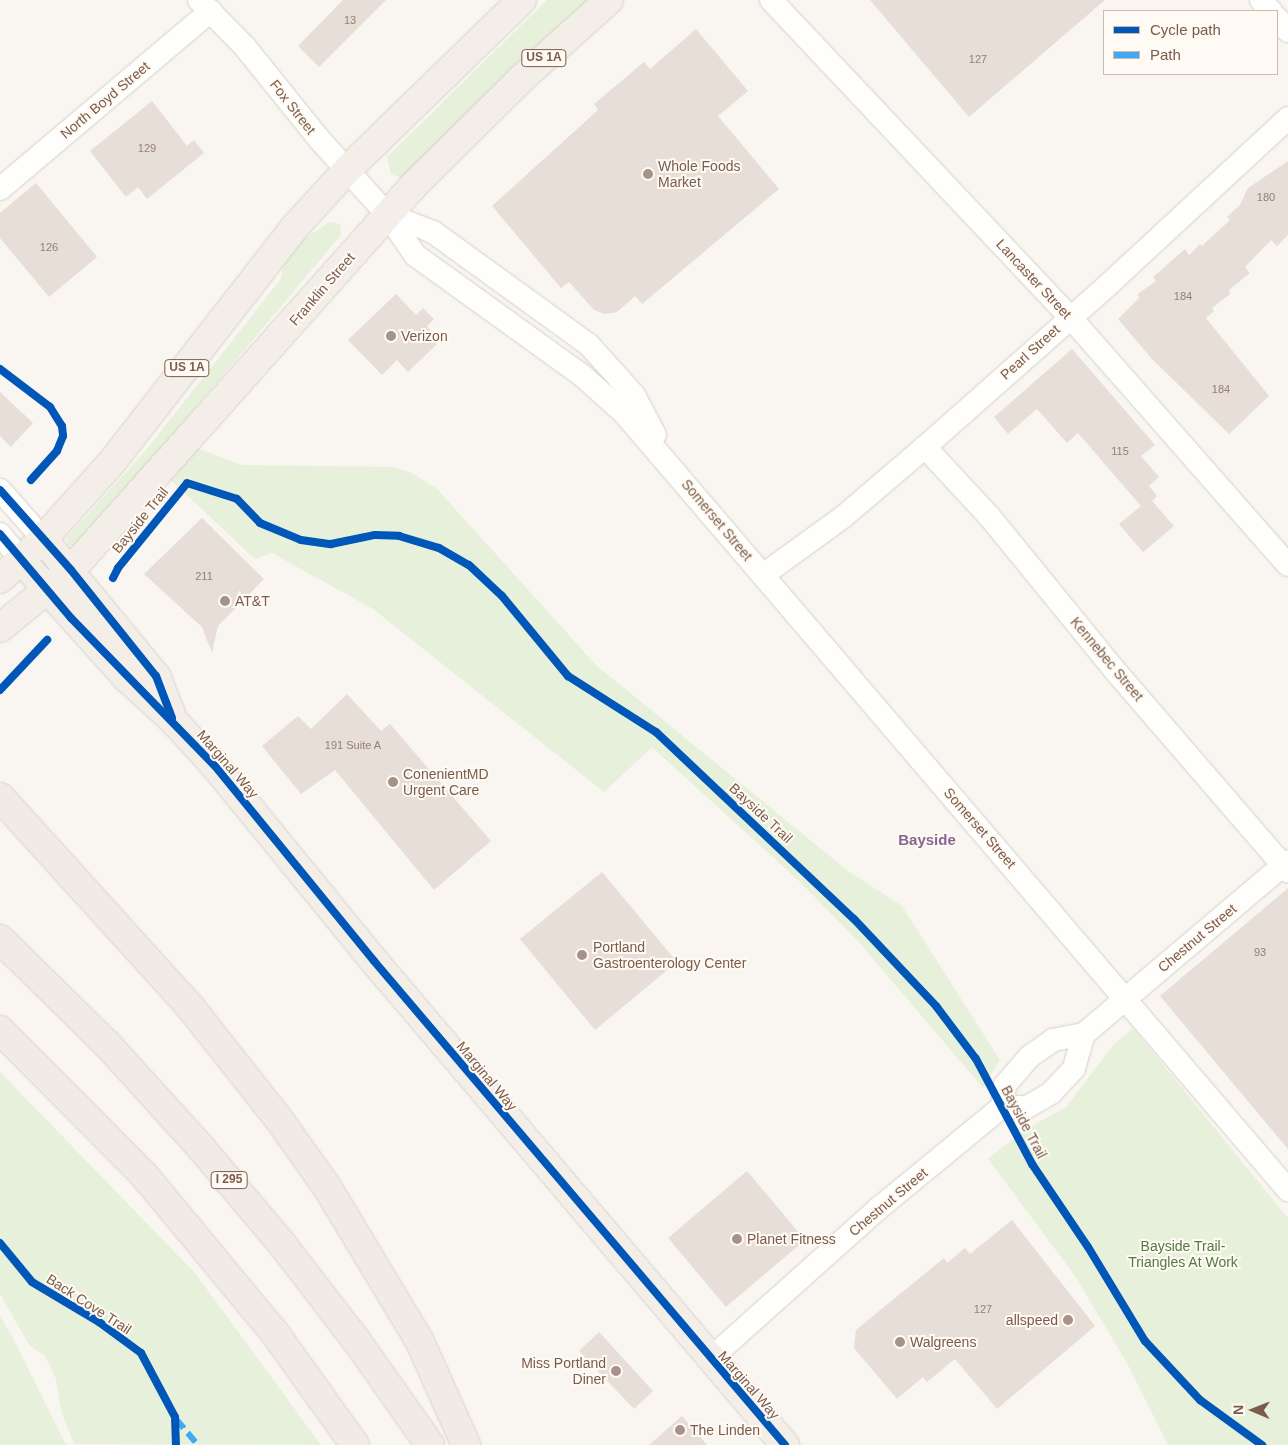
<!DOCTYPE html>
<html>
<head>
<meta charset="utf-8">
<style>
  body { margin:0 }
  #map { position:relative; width:1288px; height:1445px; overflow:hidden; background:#f9f5f0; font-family:Arial,sans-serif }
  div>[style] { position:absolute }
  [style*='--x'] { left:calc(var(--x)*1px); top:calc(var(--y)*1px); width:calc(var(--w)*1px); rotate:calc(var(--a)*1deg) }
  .green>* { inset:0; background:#e7f0db }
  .building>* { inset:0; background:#e6ded7 }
  .roads { filter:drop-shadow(0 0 1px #d7d1cb) drop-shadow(0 0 1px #d7d1cb) }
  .minor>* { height:22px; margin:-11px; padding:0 11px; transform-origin:11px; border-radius:11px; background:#fefefd }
  .major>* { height:28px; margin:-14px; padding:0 14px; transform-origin:14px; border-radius:14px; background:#f3eee8 }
  .highway>* { height:28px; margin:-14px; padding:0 14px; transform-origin:14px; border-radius:14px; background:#f2eae7 }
  .quiet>* { height:6px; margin-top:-3px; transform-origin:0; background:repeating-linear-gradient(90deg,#3fa9f5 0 12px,transparent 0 18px) }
  .cycleway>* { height:8px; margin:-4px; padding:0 4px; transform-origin:4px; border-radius:4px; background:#0057b8 }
  .dots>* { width:14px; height:14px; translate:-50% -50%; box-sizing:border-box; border:2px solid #fffaf3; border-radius:50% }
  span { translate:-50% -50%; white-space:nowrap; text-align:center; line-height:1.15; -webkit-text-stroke:4px #fffaf3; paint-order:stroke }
  .number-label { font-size:11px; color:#977e72 }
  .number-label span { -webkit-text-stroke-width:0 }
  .shield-label span { padding:1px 4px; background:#fffaf3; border:1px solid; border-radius:4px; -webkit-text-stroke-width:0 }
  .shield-label { font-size:12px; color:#7a5c4d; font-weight:700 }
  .street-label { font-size:14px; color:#7a5c4d }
  .poi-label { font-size:14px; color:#7a5c4d }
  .left { translate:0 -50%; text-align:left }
  .right { translate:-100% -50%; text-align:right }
  .park-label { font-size:14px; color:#537a41 }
  .neighbourhood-label { font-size:15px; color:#846695; font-weight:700 }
  .legend { position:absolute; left:1103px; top:10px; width:175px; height:65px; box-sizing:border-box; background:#fffaf3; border:1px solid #cabbb1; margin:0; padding:6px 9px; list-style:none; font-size:15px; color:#7a5c4d }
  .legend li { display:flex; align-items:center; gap:10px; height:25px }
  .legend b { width:25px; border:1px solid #cabbb1 }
  .north { position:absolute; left:1228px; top:1385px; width:50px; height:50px; -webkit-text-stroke:4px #fffaf3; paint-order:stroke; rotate:271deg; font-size:14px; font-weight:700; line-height:20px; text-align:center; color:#7a5c4d }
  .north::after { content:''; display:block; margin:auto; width:18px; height:22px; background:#7a5c4d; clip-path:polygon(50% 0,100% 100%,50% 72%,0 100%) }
</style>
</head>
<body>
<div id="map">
  <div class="green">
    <i style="clip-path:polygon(547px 0,593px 0,404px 179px,391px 174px,387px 157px)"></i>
    <i style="clip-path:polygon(330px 222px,340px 224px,341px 235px,118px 500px,74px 546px,68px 545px,67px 537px,147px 449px,280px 280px,287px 257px,299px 242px)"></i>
    <i style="clip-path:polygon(185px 444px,242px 465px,392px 467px,410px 472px,437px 489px,596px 665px,848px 871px,902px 906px,1000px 1060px,983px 1088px,858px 941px,800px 882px,652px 747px,604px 792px,373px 609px,272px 553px,255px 559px,161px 471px)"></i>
    <i style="clip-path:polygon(1133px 1028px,1288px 1218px,1288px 1445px,1168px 1445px,1126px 1361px,1075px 1276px,988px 1159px,1026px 1129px,1066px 1107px,1114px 1044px)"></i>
    <i style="clip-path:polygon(0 1072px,195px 1273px,321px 1445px,74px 1444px,62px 1414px,56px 1379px,45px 1356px,29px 1345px,0 1294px)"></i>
    <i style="clip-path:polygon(0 1316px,13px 1338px,66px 1445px,0 1445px)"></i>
  </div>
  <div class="building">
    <i style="clip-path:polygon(343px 0,386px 0,319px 67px,298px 46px)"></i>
    <i style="clip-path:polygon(870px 0,1105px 0,969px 117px)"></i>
    <i style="clip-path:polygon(696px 29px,748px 91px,718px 116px,779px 189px,642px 304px,635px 296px,617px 312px,605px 314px,594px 310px,569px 282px,561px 288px,492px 206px,598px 110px,594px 104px,644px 62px,650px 69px)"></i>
    <i style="clip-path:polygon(152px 101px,187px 146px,194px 140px,204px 153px,147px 199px,138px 187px,126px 197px,90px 151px)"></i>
    <i style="clip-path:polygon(1288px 161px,1288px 235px,1277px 246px,1271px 240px,1245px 267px,1250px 273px,1229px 290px,1230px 294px,1212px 308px,1214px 311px,1206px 318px,1269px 396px,1229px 434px,1151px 358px,1118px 319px,1139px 298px,1138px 294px,1156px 281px,1153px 277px,1185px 249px,1189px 255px,1200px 244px,1202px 246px,1230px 220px,1227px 217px,1240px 205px,1248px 188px)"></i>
    <i style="clip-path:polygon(36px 183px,97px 257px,49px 297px,0 238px,0 213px)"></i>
    <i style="clip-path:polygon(396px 294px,416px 315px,423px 308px,434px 319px,427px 326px,430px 330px,427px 333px,437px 344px,408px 372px,397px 360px,382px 375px,348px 340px)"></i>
    <i style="clip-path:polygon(1072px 349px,1155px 445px,1141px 456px,1159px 477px,1149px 486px,1157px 496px,1152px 501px,1174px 526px,1143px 552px,1119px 524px,1141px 506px,1078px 433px,1067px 443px,1037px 409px,1008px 434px,994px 417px)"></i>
    <i style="clip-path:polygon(0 392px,33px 423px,11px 447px,0 436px)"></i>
    <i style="clip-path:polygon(202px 518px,264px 579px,218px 626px,212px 653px,202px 627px,144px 574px)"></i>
    <i style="clip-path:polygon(347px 694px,381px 731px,390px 724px,491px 841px,434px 890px,335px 770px,301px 794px,262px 746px,298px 716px,311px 729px)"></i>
    <i style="clip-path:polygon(602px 872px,677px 962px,595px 1030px,520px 939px)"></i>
    <i style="clip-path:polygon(1288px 888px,1288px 1149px,1160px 996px)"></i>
    <i style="clip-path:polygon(747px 1171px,805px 1240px,726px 1307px,668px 1238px)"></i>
    <i style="clip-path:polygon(1012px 1220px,1095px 1326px,997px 1409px,955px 1359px,927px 1382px,923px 1377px,897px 1399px,854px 1348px,856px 1330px,944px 1258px,947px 1263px,965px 1248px,970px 1254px)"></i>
    <i style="clip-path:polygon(599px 1332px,653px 1391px,634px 1409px,579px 1351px)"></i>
    <i style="clip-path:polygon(682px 1416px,707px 1445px,649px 1445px)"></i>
  </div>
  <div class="roads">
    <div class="minor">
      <i style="--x:199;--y:0;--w:66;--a:45.6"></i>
      <i style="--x:245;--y:47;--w:118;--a:51.2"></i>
      <i style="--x:319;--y:139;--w:101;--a:47.8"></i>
      <i style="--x:387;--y:214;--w:50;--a:55.7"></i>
      <i style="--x:415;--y:255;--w:208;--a:35.8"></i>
      <i style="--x:584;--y:377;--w:55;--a:42.1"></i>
      <i style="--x:625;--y:414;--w:1021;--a:49.49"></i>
      <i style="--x:771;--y:0;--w:436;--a:46.7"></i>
      <i style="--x:1070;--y:317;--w:330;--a:48.7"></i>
      <i style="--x:1261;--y:0;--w:15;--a:48"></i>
      <i style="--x:1277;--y:18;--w:17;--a:50"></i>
      <i style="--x:0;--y:189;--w:276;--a:-40.2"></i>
      <i style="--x:387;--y:214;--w:49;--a:21.4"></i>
      <i style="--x:433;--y:232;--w:193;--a:35.9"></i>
      <i style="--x:589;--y:345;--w:67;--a:48"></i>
      <i style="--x:634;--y:395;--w:45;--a:62.3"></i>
      <i style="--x:925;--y:447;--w:94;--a:47.2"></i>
      <i style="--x:989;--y:516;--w:203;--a:50.8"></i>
      <i style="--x:1117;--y:673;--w:262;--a:49.2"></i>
      <i style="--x:0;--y:490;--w:65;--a:48.7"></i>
      <i style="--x:0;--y:534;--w:33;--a:51"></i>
      <i style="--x:763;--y:575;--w:99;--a:-35.9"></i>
      <i style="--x:843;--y:517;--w:108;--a:-40.5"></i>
      <i style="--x:925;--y:447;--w:246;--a:-41.5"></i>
      <i style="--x:1109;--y:284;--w:244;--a:-42.8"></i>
      <i style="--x:1002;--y:1107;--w:25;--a:0"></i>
      <i style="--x:1027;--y:1107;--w:28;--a:-30"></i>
      <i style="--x:1051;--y:1093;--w:34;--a:-47"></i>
      <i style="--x:1074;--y:1068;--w:35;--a:-74"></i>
      <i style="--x:1084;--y:1034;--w:267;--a:-40.3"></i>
      <i style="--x:1002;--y:1107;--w:22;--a:-82"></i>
      <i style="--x:1005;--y:1085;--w:37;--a:-49"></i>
      <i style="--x:1029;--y:1057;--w:29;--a:-35"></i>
      <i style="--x:1053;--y:1040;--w:32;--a:-11"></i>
      <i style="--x:710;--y:1359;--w:227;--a:-41.8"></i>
      <i style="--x:879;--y:1208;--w:159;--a:-39.4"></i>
    </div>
    <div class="major">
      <i style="--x:43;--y:539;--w:178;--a:50.5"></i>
      <i style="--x:156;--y:676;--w:41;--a:68.5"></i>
      <i style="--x:21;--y:560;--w:159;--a:48.1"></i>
      <i style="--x:127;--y:678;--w:62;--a:42.4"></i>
      <i style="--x:173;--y:720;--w:62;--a:47.6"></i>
      <i style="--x:215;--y:766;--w:252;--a:50.8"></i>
      <i style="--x:374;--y:961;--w:635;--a:49.66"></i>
      <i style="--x:0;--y:579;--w:59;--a:-42.9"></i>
      <i style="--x:43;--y:539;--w:103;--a:-48.1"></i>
      <i style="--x:112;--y:462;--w:296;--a:-52.1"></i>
      <i style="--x:294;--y:228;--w:79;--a:-47.6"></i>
      <i style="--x:347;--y:170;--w:244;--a:-44.2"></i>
      <i style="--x:0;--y:628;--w:92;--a:-39.2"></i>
      <i style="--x:71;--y:570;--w:517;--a:-48.29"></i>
      <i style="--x:415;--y:184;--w:149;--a:-44.7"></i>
      <i style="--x:521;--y:79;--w:118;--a:-41.9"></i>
    </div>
    <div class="highway">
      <i style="--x:0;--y:797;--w:285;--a:47.8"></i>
      <i style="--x:191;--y:1008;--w:140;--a:51.7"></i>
      <i style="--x:278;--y:1118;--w:85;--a:54.6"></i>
      <i style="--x:327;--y:1187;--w:181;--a:59"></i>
      <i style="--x:420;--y:1342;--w:113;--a:65.9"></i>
      <i style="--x:0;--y:939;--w:148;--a:44.5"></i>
      <i style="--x:106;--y:1043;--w:144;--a:47.8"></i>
      <i style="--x:203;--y:1150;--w:123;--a:50"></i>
      <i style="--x:282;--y:1244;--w:121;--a:52.4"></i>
      <i style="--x:356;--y:1340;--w:128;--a:54.8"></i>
      <i style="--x:0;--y:1030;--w:204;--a:45.2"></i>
      <i style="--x:144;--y:1175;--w:204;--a:50.4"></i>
      <i style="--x:274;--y:1332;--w:139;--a:54.4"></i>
    </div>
  </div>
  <div class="quiet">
    <i style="--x:176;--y:1419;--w:34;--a:50"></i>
  </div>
  <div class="cycleway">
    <i style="--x:0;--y:369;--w:63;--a:37.2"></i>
    <i style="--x:50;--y:407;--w:22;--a:58"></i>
    <i style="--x:62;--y:426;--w:10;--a:84"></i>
    <i style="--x:63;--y:436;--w:16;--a:112"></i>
    <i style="--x:57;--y:451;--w:39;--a:132"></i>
    <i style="--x:0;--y:490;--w:107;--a:48.4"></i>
    <i style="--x:71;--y:570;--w:136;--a:51.3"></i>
    <i style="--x:156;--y:676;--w:45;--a:69.1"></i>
    <i style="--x:0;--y:534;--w:110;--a:49.8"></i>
    <i style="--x:71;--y:618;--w:206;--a:45.8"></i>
    <i style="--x:215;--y:766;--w:252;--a:50.8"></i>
    <i style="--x:374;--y:961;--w:635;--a:49.66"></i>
    <i style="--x:113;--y:578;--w:11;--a:-63"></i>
    <i style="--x:118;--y:568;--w:109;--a:-50.9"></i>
    <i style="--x:187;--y:483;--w:52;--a:17.7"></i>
    <i style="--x:237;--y:499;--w:33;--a:46"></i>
    <i style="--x:260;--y:523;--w:44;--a:22.5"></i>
    <i style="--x:301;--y:540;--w:30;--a:8"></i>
    <i style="--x:331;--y:544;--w:45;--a:-11.6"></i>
    <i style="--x:375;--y:535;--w:24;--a:2"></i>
    <i style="--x:399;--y:536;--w:42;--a:16.7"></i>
    <i style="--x:439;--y:548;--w:34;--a:30"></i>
    <i style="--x:469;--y:565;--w:45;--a:43.2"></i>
    <i style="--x:502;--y:596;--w:104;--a:50.5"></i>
    <i style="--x:568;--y:676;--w:104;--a:32.5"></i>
    <i style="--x:656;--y:732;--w:272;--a:43.4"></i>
    <i style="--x:854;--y:919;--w:120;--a:46.7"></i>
    <i style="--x:936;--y:1006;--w:66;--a:53"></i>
    <i style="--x:976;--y:1059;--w:119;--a:61.9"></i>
    <i style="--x:1032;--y:1164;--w:100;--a:56"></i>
    <i style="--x:1088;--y:1247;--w:110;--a:58.8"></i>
    <i style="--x:1145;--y:1341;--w:81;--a:47"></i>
    <i style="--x:1200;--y:1400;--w:77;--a:36"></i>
    <i style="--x:0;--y:690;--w:69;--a:-46.8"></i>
    <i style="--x:0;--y:1243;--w:50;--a:50.6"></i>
    <i style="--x:32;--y:1282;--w:78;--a:30.8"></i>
    <i style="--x:99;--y:1322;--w:52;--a:36.4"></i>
    <i style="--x:141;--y:1353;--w:72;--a:62"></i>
    <i style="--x:175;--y:1417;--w:28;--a:88"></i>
  </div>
  <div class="dots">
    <i style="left:648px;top:174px;background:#a69286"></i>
    <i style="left:391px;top:336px;background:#a69286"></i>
    <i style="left:225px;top:601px;background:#a69286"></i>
    <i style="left:393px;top:782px;background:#a69286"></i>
    <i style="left:582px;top:955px;background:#a69286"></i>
    <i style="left:737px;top:1239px;background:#a69286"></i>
    <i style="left:1068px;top:1320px;background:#a69286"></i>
    <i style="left:900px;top:1342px;background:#a69286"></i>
    <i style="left:616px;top:1371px;background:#a69286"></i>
    <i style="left:680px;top:1430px;background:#a69286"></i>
  </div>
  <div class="number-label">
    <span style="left:350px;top:20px">13</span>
    <span style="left:978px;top:59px">127</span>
    <span style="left:147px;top:148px">129</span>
    <span style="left:1266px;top:197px">180</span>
    <span style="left:49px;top:247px">126</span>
    <span style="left:1183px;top:296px">184</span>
    <span style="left:1221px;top:389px">184</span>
    <span style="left:1120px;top:451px">115</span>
    <span style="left:204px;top:576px">211</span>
    <span style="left:353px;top:745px">191 Suite A</span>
    <span style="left:1260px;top:952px">93</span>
    <span style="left:983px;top:1309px">127</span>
  </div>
  <div class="shield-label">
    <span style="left:544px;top:58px">US 1A</span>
    <span style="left:187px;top:368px">US 1A</span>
    <span style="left:229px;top:1180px">I 295</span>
  </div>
  <div class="street-label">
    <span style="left:105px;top:100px;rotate:-40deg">North Boyd Street</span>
    <span style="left:293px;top:107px;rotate:52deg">Fox Street</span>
    <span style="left:1034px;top:279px;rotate:47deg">Lancaster Street</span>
    <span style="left:322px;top:289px;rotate:-49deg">Franklin Street</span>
    <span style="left:1030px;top:352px;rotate:-42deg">Pearl Street</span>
    <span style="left:140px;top:520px;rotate:-51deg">Bayside Trail</span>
    <span style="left:717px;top:520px;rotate:50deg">Somerset Street</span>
    <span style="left:1107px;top:659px;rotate:50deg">Kennebec Street</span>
    <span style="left:228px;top:764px;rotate:49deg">Marginal Way</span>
    <span style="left:761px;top:813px;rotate:43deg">Bayside Trail</span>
    <span style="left:980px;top:828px;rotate:49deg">Somerset Street</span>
    <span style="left:1197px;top:938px;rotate:-40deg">Chestnut Street</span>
    <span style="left:487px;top:1076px;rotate:50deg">Marginal Way</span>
    <span style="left:1024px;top:1122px;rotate:62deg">Bayside Trail</span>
    <span style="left:888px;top:1202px;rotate:-40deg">Chestnut Street</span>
    <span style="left:89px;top:1304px;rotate:33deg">Back Cove Trail</span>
    <span style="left:749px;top:1385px;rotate:49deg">Marginal Way</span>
  </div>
  <div class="poi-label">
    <span class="left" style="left:658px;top:174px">Whole Foods<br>Market</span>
    <span class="left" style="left:401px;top:336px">Verizon</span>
    <span class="left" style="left:235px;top:601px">AT&amp;T</span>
    <span class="left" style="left:403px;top:782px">ConenientMD<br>Urgent Care</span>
    <span class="left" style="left:593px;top:955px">Portland<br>Gastroenterology Center</span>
    <span class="left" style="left:747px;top:1239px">Planet Fitness</span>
    <span class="right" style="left:1058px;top:1320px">allspeed</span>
    <span class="left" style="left:910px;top:1342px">Walgreens</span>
    <span class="right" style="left:606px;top:1371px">Miss Portland<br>Diner</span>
    <span class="left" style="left:690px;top:1430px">The Linden</span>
  </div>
  <div class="park-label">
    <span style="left:1183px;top:1254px">Bayside Trail-<br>Triangles At Work</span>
  </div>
  <div class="neighbourhood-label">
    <span style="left:927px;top:840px">Bayside</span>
  </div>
  <ul class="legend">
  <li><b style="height:6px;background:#0057b8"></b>Cycle path</li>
  <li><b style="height:6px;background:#3fa9f5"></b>Path</li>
  </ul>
  <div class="north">N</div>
</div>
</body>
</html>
